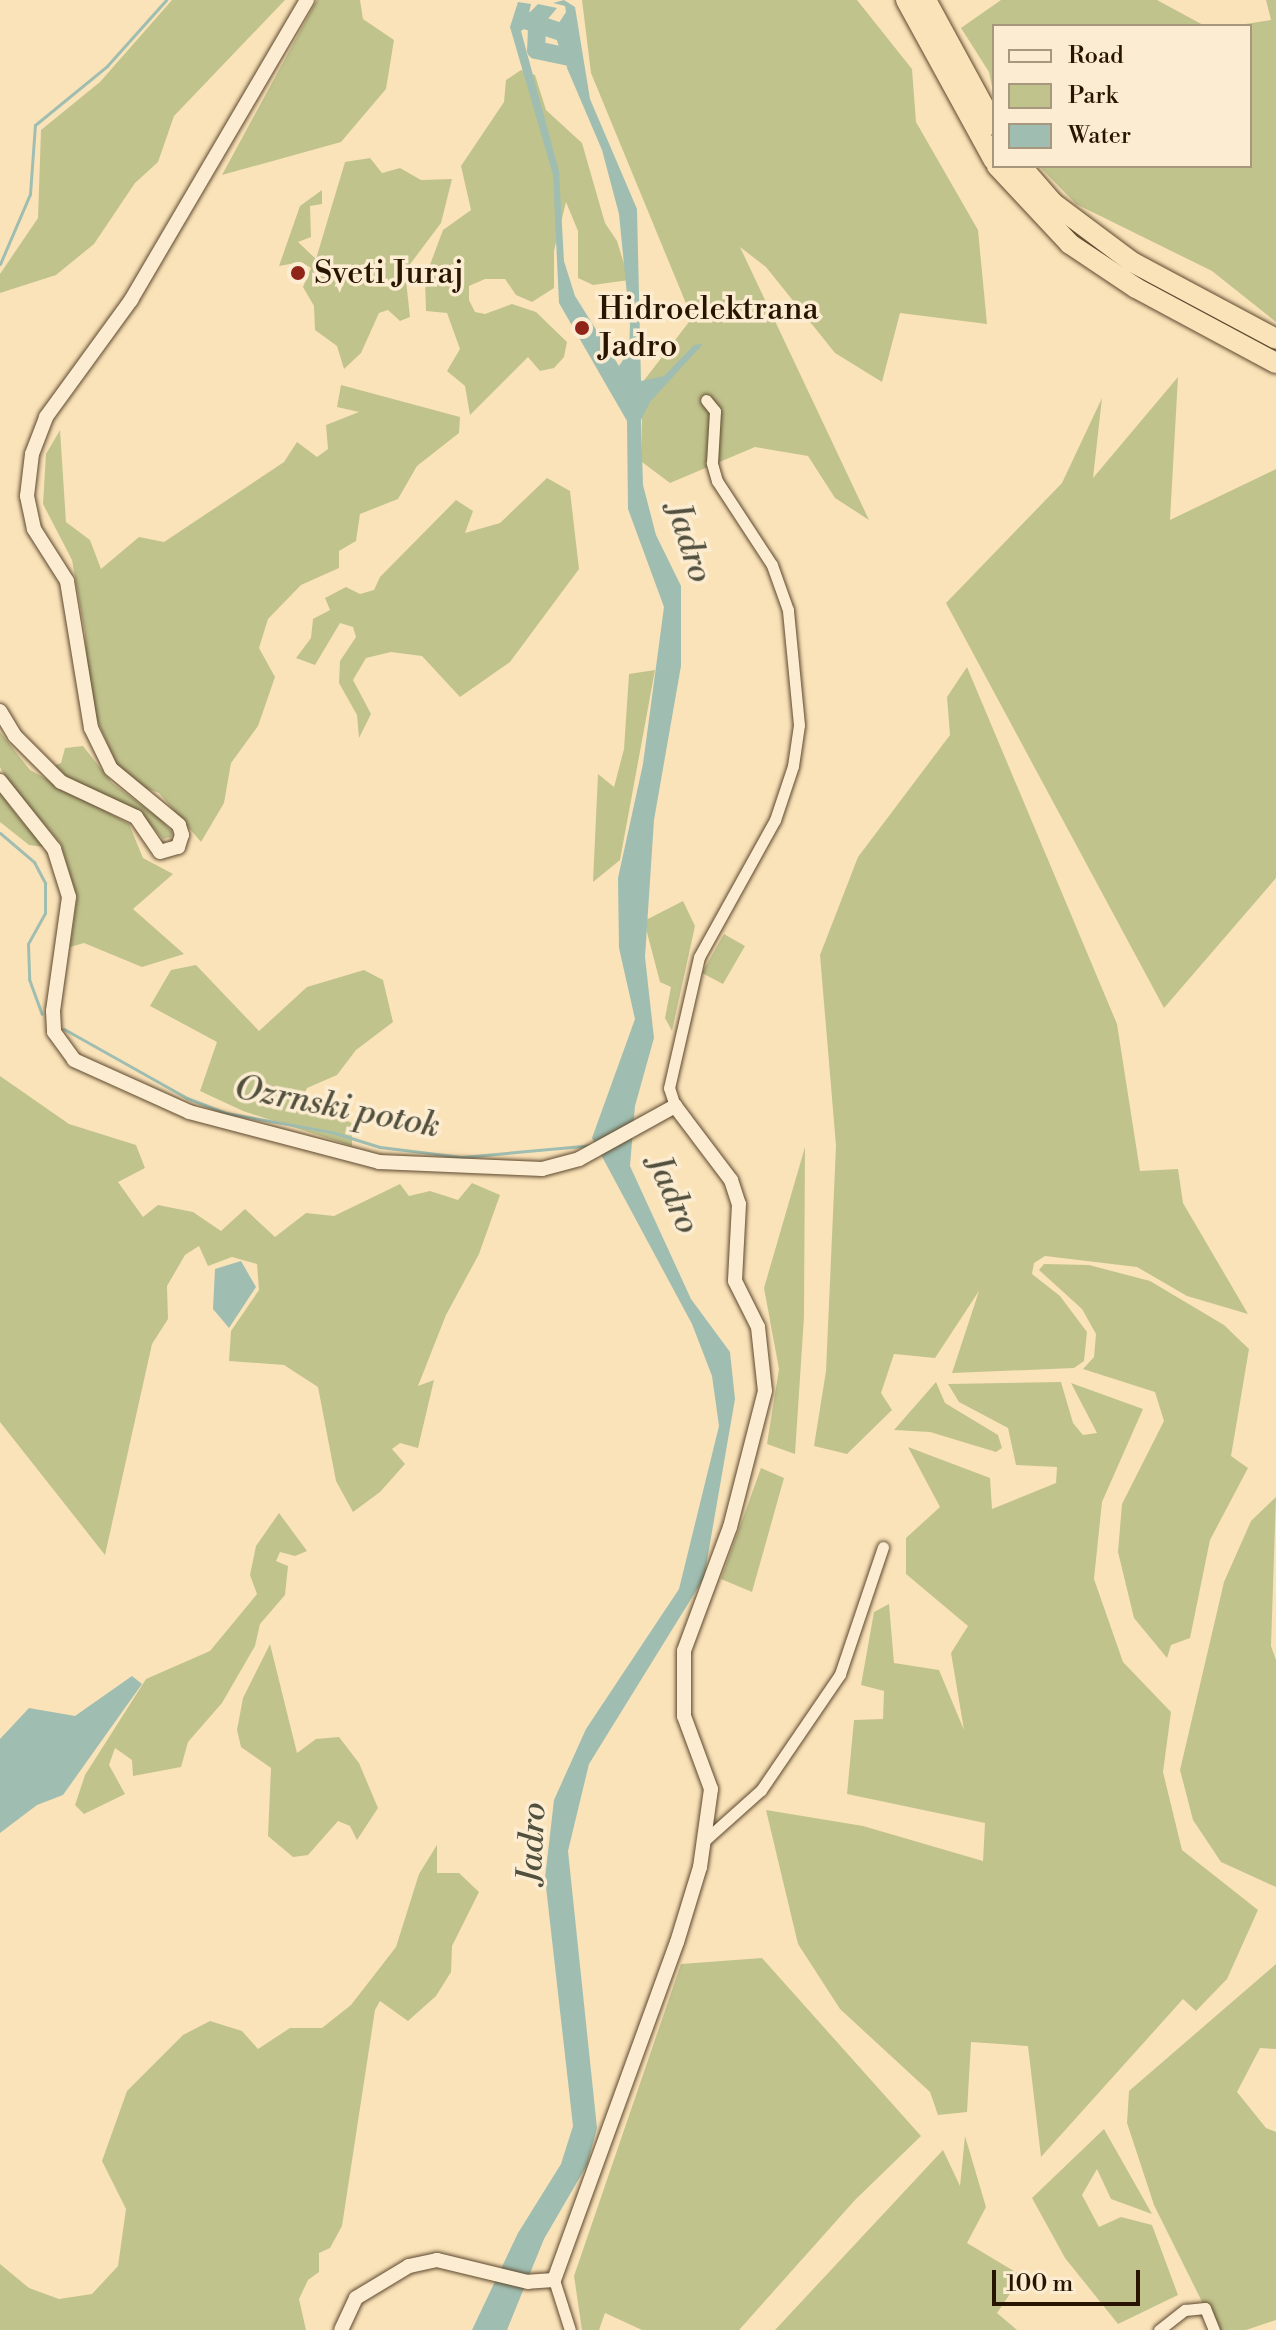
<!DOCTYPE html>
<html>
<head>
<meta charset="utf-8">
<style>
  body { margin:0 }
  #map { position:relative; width:1276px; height:2330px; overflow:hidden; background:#fbe3b9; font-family:"Libre Bodoni",serif }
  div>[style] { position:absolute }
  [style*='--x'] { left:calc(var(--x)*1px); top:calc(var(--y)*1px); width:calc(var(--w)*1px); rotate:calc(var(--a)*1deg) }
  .green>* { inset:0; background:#c1c38d }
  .water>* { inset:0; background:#9fbeb1 }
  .stream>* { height:3px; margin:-1.5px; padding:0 1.5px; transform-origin:1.5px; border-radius:1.5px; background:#9fbeb1 }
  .river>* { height:18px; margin:-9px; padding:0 9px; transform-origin:9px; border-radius:9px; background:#9fbeb1 }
  .roads { filter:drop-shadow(0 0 2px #5c482e) drop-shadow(0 0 2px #5c482e) }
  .minor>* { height:11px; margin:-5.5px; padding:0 5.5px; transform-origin:5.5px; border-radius:5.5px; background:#fcedd2 }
  .tertiary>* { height:14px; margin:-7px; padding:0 7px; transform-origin:7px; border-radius:7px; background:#fcedd2 }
  .trunk>* { height:20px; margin:-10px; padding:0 10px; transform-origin:10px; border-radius:10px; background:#fbe3b9 }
  .dots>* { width:22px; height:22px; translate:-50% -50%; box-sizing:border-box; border:4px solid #fcedd2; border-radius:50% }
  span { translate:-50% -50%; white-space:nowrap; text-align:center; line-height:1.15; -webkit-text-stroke:7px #fcedd2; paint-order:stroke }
  .poi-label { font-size:32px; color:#271500 }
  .left { translate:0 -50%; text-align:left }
  .water-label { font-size:34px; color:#51503e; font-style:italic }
  .legend { position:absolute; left:992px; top:24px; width:260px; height:144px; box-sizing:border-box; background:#fcedd2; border:2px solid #a7977e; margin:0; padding:10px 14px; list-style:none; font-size:24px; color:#271500 }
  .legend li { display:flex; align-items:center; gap:16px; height:40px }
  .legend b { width:40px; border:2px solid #a7977e }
  .scale { position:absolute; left:992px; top:2270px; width:148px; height:36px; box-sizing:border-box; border:4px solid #271500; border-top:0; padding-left:10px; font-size:24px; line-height:28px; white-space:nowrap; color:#271500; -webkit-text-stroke:6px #fcedd2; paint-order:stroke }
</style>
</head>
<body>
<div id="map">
  <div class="green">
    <i style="clip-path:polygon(172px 0,285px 0,174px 116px,158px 162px,135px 183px,94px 244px,56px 275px,0 293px,0 274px,38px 218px,41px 130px,100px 82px)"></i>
    <i style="clip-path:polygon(317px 0,360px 0,363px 19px,394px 40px,386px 89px,341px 142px,222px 175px)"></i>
    <i style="clip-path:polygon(582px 0,857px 0,912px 69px,916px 122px,978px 230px,987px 324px,900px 313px,882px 382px,835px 353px,766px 267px,740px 247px,869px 520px,835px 498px,808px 456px,755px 447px,670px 483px,642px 462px,642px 383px,692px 318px,591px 73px)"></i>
    <i style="clip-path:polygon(1001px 0,1157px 0,1205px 26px,994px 26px,994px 96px,989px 72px,961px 28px)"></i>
    <i style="clip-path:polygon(1266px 0,1276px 0,1276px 322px,1212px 271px,1076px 204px,1039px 166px,1250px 166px,1250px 26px,1233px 26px,1271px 20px)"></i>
    <i style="clip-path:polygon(521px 70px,535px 75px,546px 110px,582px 143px,605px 223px,617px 241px,629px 280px,593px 285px,578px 278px,578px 231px,566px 202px,554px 251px,554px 288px,532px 302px,516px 295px,505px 279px,485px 279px,469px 286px,469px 300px,475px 312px,485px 314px,512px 304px,536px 312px,567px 342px,564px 357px,554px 368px,540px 371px,528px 357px,470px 415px,465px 386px,447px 371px,460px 349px,447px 313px,426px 311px,425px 278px,443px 230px,471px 210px,461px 166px,504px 102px,506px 80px)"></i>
    <i style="clip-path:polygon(370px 158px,382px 173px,400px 168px,421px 180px,452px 179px,441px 223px,405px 271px,410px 317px,400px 321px,388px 310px,379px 313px,361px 353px,344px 369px,337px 346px,315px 330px,314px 306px,303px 287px,311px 268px,301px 262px,279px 266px,300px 206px,322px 190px,322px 204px,310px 206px,311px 237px,298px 242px,316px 259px,345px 162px)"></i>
    <i style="clip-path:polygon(1178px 377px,1170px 520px,1276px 469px,1276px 878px,1164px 1008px,946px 603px,1062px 483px,1102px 398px,1093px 478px)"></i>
    <i style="clip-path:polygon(341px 385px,460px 417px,459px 433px,417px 466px,398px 499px,360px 514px,356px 541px,339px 551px,339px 568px,301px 585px,268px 619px,259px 648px,275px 677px,258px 726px,231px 763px,224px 803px,201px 842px,159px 793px,139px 786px,119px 769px,89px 702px,85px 633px,72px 560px,43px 504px,46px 454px,60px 430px,66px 522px,90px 540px,101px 569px,139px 537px,164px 542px,284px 462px,297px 442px,317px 457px,328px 449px,326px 425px,359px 412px,337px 407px)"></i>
    <i style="clip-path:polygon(547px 478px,570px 491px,579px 569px,510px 662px,460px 697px,422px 656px,391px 652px,366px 658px,353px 680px,371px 714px,359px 738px,357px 715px,339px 683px,340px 661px,356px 637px,353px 627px,340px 623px,315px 665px,296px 658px,311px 638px,313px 619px,330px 610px,325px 598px,346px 587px,360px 594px,374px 590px,380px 577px,456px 500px,473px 511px,465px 533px,500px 523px)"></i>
    <i style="clip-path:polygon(967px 667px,1117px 1024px,1140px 1171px,1178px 1169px,1183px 1203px,1248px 1314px,1187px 1296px,1137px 1267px,1045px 1256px,1034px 1263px,1032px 1274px,1060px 1296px,1087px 1332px,1084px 1361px,1074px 1368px,952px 1373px,979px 1291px,935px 1358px,894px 1354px,881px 1393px,892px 1410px,847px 1454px,814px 1446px,826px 1371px,836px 1146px,820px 955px,858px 857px,950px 735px,947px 697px)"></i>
    <i style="clip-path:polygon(655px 670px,620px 860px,593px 882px,598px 774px,614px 787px,624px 749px,629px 674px)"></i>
    <i style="clip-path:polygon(0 732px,30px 770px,129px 824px,143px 858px,173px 874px,133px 909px,184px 954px,142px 967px,84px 943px,70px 947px,77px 898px,61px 844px,6px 778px,0 767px)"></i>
    <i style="clip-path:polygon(83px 746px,112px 783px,160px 819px,172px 832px,171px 837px,163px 839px,138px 810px,78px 785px,53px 766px,61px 763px,65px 748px)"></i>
    <i style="clip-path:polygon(0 793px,19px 818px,44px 847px,29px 845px,0 822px)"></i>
    <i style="clip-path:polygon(683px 901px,695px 926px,672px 1031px,665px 1018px,671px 987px,660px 982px,644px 921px)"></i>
    <i style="clip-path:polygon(724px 934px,745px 946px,723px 984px,702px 973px)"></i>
    <i style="clip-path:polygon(196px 965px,259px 1031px,307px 987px,364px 970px,383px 980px,393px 1022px,356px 1050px,337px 1075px,307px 1088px,301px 1101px,352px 1123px,352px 1146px,243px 1111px,200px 1091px,217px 1042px,150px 1006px,171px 970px)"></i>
    <i style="clip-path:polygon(0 1076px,69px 1124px,136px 1145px,145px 1168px,118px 1182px,143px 1217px,158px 1205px,193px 1212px,221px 1231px,245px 1209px,275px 1237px,306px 1213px,334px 1216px,400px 1184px,409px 1196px,430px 1191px,458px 1200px,472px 1183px,500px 1195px,479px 1254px,446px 1315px,418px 1386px,434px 1380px,418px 1448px,400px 1443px,392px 1449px,405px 1464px,380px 1492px,353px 1512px,336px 1481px,318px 1387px,284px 1365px,229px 1361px,231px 1331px,259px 1290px,257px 1264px,232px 1257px,208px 1266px,199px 1246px,185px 1255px,167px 1286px,168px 1319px,152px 1344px,105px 1555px,0 1422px)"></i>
    <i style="clip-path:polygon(805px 1147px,804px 1317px,795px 1454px,767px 1444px,779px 1369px,764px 1288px)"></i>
    <i style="clip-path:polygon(1044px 1264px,1089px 1265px,1150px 1281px,1224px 1325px,1249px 1349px,1231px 1456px,1248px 1468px,1210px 1540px,1190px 1638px,1171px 1645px,1167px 1658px,1134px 1618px,1118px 1552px,1122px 1504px,1164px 1421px,1155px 1392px,1083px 1369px,1094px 1357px,1096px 1334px,1082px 1309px,1039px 1270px)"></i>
    <i style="clip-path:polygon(936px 1382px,945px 1403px,998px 1435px,1002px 1448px,996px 1452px,930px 1432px,894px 1430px)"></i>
    <i style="clip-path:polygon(1061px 1382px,1073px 1423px,1083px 1435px,1097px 1433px,1071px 1383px,1143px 1409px,1102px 1502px,1094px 1579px,1123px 1662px,1171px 1712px,1163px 1772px,1182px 1850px,1258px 1910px,1227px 1979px,1196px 2011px,1183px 1999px,1041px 2157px,1028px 2046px,971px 2042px,967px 2112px,938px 2115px,930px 2092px,840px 2009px,798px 1944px,766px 1810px,863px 1826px,983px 1861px,985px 1823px,847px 1794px,854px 1720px,883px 1719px,884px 1691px,861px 1685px,874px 1612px,889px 1604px,894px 1663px,939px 1670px,964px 1730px,951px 1653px,968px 1626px,906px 1574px,906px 1538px,940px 1507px,908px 1447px,990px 1478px,992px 1509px,1056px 1483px,1057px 1467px,1016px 1465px,1008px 1428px,959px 1402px,948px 1384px)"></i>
    <i style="clip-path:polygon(761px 1468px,784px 1478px,752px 1592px,721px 1579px)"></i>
    <i style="clip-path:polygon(1276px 1497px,1271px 1646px,1276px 1660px,1276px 1887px,1221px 1862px,1193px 1820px,1180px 1770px,1224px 1582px,1251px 1521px)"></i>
    <i style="clip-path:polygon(279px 1513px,307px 1551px,295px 1556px,280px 1552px,276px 1561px,288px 1566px,285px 1595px,260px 1624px,255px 1646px,222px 1703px,188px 1742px,181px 1767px,133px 1776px,132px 1760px,115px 1748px,109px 1765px,125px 1794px,84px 1814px,75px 1805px,85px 1775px,146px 1679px,210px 1651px,257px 1594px,250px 1575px,256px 1546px)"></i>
    <i style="clip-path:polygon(270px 1644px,297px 1753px,316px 1739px,339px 1737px,359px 1763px,378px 1808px,357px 1840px,350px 1826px,338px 1821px,308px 1855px,293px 1857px,268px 1836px,271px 1768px,241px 1747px,237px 1730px,243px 1698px)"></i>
    <i style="clip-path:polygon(437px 1845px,437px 1873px,459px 1873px,479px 1892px,452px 1946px,451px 1972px,436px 1996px,408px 2021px,380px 2001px,375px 2010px,342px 2226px,330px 2248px,319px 2253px,319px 2272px,308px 2280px,299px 2299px,306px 2330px,0 2330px,0 2264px,29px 2288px,59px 2299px,92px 2294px,118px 2266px,126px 2209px,102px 2161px,127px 2091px,183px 2035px,210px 2021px,242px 2031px,258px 2049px,290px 2028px,322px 2028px,351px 2005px,396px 1947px,419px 1874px)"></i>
    <i style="clip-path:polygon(762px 1958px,921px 2136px,855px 2200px,739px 2330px,642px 2330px,605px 2313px,599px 2330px,582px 2330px,574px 2276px,681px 1964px)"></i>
    <i style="clip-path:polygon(1276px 1964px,1276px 2049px,1260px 2048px,1237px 2092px,1266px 2128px,1276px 2132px,1276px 2320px,1246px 2330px,1216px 2330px,1154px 2205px,1127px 2123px,1129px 2091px)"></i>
    <i style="clip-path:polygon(1104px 2129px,1152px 2214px,1111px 2199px,1097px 2169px,1082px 2195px,1099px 2227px,1121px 2217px,1152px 2225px,1178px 2295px,1118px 2324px,1065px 2258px,1032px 2198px)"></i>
    <i style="clip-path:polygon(965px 2136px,986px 2207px,967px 2243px,1022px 2276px,997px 2313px,1017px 2330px,775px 2330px,943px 2150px,960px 2186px)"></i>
  </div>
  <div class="water">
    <i style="clip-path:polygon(564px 0,575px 7px,590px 99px,637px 209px,641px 381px,664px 376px,694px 345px,703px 344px,650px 402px,641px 420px,643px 485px,656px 535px,681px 586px,681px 666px,654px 820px,645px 957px,654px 1038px,635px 1106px,630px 1166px,691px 1299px,730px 1352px,735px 1399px,704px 1578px,589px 1764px,568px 1851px,597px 2128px,587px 2165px,544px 2239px,507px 2330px,472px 2330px,518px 2233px,561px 2164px,573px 2126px,545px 1878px,554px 1800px,586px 1729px,679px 1589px,719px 1426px,712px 1376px,692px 1324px,592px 1138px,635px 1019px,619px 948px,618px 878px,643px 764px,664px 607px,628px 509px,627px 421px,559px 303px,553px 175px,510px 27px,518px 2px,531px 4px,529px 13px,538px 4px,557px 8px,532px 38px,529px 26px,521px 31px,559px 171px,564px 261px,575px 296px,619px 366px,629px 351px,630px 325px,619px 214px,602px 150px,567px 68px,563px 37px,553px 32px,566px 12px,565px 6px,553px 3px)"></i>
    <i style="clip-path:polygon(241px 1261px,256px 1287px,229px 1328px,213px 1309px,215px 1269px)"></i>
    <i style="clip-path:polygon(132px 1676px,142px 1684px,63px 1795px,37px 1805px,0 1833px,0 1739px,29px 1708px,75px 1716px)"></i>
  </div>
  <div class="stream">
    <i style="--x:0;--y:264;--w:76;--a:-66.8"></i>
    <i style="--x:30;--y:194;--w:69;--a:-85.9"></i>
    <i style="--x:35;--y:125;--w:93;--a:-39.3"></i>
    <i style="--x:107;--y:66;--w:89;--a:-48.2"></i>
    <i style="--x:0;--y:833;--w:45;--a:40.5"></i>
    <i style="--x:34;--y:862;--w:24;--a:62"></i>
    <i style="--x:45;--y:883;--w:30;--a:90"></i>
    <i style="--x:45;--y:913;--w:35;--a:119"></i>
    <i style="--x:28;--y:944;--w:35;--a:88"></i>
    <i style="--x:29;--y:979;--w:37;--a:70"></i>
    <i style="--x:64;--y:1029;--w:141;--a:29.3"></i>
    <i style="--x:187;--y:1098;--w:42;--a:21"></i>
    <i style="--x:226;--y:1113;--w:108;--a:10.2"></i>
    <i style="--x:332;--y:1132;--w:50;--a:17.4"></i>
    <i style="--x:380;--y:1147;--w:83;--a:7"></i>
    <i style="--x:462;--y:1157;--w:132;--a:-5.2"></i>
  </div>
  <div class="river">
    <i style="--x:525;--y:20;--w:41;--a:18.4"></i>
    <i style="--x:564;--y:33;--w:16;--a:72"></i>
    <i style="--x:537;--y:26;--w:24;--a:92"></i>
    <i style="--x:536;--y:50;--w:34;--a:12"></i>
  </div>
  <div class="roads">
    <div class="minor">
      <i style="--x:675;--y:1106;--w:19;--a:-108"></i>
      <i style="--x:669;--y:1088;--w:134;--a:-77.1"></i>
      <i style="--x:699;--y:957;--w:157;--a:-61"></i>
      <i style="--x:775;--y:820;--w:57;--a:-71.6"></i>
      <i style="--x:793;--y:766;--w:41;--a:-81.7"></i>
      <i style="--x:799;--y:725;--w:116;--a:-95.5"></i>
      <i style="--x:788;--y:610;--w:48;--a:-109.6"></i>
      <i style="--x:772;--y:565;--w:100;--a:-123.2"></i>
      <i style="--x:717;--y:481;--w:19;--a:-106"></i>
      <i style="--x:712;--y:463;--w:52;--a:-86.7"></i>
      <i style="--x:715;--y:411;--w:14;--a:-129"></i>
      <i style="--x:704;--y:1841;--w:76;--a:-41.8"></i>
      <i style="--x:761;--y:1790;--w:140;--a:-55.7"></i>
      <i style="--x:840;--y:1674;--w:134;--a:-71.3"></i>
      <i style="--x:554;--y:2280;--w:52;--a:72.3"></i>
      <i style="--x:1159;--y:2330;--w:33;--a:-38"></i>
      <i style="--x:1185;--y:2310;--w:20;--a:-6"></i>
      <i style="--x:1205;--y:2308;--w:24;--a:68"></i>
    </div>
    <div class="tertiary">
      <i style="--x:0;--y:711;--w:29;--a:59"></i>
      <i style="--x:15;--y:736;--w:65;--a:45"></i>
      <i style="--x:61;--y:782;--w:83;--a:25"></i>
      <i style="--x:136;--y:817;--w:42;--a:55.6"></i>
      <i style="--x:160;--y:852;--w:19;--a:-16"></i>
      <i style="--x:178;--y:847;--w:13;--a:-72"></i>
      <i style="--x:182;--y:835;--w:10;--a:-107"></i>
      <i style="--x:179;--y:825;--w:88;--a:-140.5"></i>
      <i style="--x:111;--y:769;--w:46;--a:-116"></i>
      <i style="--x:91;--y:728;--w:149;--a:-99.3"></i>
      <i style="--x:67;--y:581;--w:62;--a:-122.4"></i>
      <i style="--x:34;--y:529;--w:34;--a:-102"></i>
      <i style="--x:27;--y:496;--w:42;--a:-83.2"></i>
      <i style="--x:32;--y:454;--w:40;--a:-69"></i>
      <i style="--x:46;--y:417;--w:145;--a:-54"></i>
      <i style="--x:131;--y:300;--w:348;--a:-59.6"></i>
      <i style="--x:0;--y:781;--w:87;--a:51.5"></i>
      <i style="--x:54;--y:849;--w:50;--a:72.6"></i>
      <i style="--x:69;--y:897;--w:115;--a:98"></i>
      <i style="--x:53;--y:1011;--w:21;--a:87"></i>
      <i style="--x:54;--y:1032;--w:34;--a:54"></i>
      <i style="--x:74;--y:1060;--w:126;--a:24.3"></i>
      <i style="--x:189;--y:1112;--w:196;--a:14.7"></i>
      <i style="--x:379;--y:1162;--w:163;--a:2.5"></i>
      <i style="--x:542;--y:1169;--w:38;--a:-15"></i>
      <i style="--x:579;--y:1159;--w:110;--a:-28.9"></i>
      <i style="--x:675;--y:1106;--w:93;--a:52.9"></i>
      <i style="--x:731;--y:1180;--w:25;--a:72"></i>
      <i style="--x:739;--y:1204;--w:77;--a:93"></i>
      <i style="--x:735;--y:1281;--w:51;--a:63.4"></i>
      <i style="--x:758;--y:1327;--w:64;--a:83.8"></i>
      <i style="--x:765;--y:1391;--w:140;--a:104.4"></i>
      <i style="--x:730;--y:1527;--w:132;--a:110.4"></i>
      <i style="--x:684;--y:1651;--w:65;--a:90"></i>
      <i style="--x:684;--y:1716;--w:78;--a:69.7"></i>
      <i style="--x:711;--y:1789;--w:79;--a:98"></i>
      <i style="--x:700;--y:1867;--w:78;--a:107"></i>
      <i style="--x:677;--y:1942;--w:360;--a:110"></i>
      <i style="--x:554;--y:2280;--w:26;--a:176"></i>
      <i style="--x:528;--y:2282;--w:94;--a:-166.4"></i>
      <i style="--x:437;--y:2260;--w:29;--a:168"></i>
      <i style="--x:409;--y:2266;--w:62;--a:148.9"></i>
      <i style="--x:356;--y:2298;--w:35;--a:115"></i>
    </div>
    <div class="trunk">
      <i style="--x:906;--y:0;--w:183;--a:61.3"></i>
      <i style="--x:926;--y:0;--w:142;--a:61.5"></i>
      <i style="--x:997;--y:166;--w:107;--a:46.9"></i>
      <i style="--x:1070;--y:244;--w:79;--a:33.7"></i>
      <i style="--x:1136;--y:288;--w:159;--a:28.2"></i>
      <i style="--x:1021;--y:166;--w:49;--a:49.1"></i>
      <i style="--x:1053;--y:203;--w:99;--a:36.8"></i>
      <i style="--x:1132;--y:262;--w:163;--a:28.1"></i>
    </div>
  </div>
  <div class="dots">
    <i style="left:298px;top:273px;background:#8f2418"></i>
    <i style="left:582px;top:328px;background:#8f2418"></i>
  </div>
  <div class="poi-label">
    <span class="left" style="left:314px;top:273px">Sveti Juraj</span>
    <span class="left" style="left:598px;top:328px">Hidroelektrana<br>Jadro</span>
  </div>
  <div class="water-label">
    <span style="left:688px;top:543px;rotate:72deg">Jadro</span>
    <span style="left:337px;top:1108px;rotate:11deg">Ozrnski potok</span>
    <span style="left:672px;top:1195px;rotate:66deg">Jadro</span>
    <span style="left:533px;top:1843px;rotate:-87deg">Jadro</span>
  </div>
  <ul class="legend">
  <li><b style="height:10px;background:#fcedd2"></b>Road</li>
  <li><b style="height:22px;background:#c1c38d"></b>Park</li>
  <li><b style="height:22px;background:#9fbeb1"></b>Water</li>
  </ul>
  <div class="scale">100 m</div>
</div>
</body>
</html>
